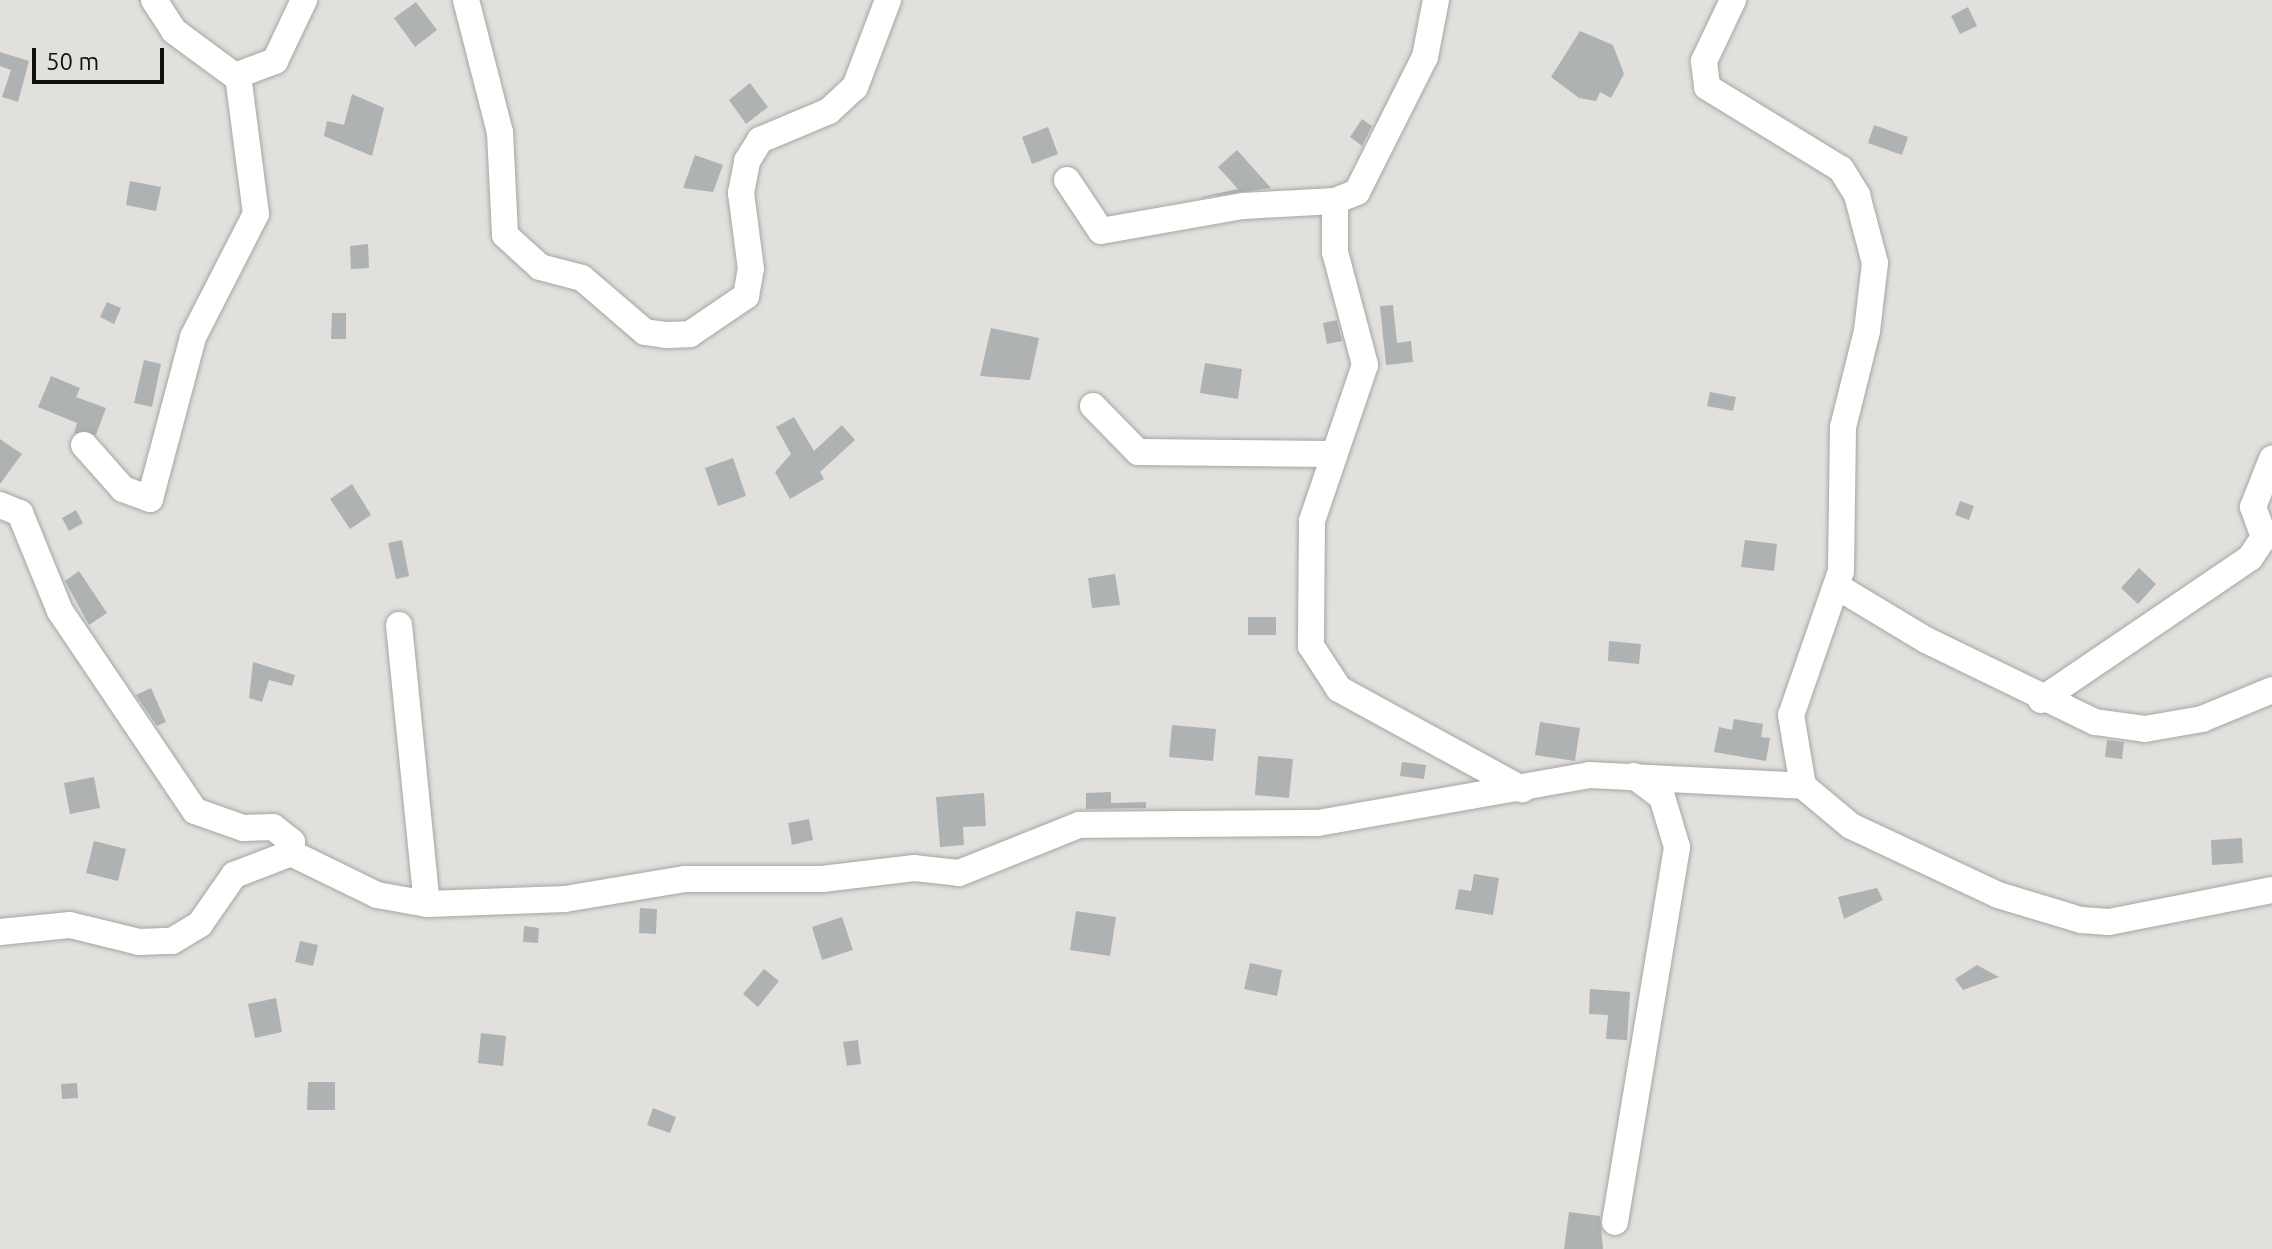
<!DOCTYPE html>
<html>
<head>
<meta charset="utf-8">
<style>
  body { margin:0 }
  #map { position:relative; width:2272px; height:1249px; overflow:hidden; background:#e2e0dd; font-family:Ubuntu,sans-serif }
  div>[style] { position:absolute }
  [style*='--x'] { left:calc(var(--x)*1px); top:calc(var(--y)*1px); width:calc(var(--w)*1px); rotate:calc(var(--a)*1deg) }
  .building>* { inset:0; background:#aeb2b3 }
  .roads { filter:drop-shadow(0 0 2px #a7a5a2) drop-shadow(0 0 2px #a7a5a2) }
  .minor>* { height:26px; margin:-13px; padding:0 13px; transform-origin:13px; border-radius:13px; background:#fff }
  span { translate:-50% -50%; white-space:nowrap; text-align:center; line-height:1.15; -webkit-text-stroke:8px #e2e0dd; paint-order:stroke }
  .scale { position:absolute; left:32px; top:48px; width:132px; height:36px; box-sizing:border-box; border:4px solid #0f0f0e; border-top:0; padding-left:10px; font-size:24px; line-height:28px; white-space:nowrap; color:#0f0f0e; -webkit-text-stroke:6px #e2e0dd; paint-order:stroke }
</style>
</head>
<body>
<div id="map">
  <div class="building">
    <i style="clip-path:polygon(416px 2px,437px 30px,415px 47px,394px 18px)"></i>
    <i style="clip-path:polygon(1968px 7px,1977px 26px,1960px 34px,1951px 16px)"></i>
    <i style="clip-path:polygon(1580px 31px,1613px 45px,1624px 74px,1611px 98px,1600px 92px,1596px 101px,1579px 98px,1551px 77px)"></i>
    <i style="clip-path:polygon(0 52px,29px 61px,18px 102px,2px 97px,11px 70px,0 66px)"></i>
    <i style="clip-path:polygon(750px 83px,768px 107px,746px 124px,729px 100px)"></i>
    <i style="clip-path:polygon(352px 94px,384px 108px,372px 156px,324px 136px,327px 121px,344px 125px)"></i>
    <i style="clip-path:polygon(1362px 119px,1372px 126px,1362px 146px,1350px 137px)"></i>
    <i style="clip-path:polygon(1874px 125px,1908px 137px,1902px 155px,1868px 143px)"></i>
    <i style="clip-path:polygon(1048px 127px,1058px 154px,1032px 164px,1022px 137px)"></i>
    <i style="clip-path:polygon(1237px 150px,1271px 188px,1197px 198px,1238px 189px,1218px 167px)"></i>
    <i style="clip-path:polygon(695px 155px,723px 165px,713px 192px,683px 188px)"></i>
    <i style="clip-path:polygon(130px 181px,161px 187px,156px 211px,126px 205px)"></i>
    <i style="clip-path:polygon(368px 244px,369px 268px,351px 269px,350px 246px)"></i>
    <i style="clip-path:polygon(107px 302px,121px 308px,114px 324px,100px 317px)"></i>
    <i style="clip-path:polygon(1393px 305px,1397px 343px,1411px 341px,1413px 362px,1386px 365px,1380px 306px)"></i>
    <i style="clip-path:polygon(332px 313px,346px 313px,346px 339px,331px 339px)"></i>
    <i style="clip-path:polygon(1337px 320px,1342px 341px,1327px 344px,1323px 323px)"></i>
    <i style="clip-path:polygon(991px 328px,1039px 338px,1030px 380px,980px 376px)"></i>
    <i style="clip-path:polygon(144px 360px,161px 364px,152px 407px,134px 403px)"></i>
    <i style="clip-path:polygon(1205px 363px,1242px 369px,1238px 399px,1200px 393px)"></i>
    <i style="clip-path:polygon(51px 376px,80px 388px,76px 397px,106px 408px,96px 435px,74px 433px,77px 423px,38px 407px)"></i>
    <i style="clip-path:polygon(1710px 392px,1736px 397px,1733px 411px,1707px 406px)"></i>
    <i style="clip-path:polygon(794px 417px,814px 451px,842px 425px,855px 440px,820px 472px,824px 479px,790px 499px,775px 472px,791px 454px,776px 427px)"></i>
    <i style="clip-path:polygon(0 439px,22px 454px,0 484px)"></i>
    <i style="clip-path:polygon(733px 458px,746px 496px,718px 506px,705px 468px)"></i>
    <i style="clip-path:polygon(352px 484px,371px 515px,350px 529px,330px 499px)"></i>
    <i style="clip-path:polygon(1960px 501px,1974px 506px,1969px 520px,1955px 515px)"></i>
    <i style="clip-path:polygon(76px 510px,83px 523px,69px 531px,62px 518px)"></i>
    <i style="clip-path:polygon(402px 540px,409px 576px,396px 579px,388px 543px)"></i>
    <i style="clip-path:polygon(1745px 540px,1777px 544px,1774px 571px,1741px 567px)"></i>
    <i style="clip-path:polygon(2139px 568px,2156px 584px,2138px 604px,2121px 588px)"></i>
    <i style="clip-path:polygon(79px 571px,107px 613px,89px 625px,65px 581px)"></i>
    <i style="clip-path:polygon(1115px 574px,1120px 605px,1092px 608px,1088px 578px)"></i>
    <i style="clip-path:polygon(1248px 617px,1276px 617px,1276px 635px,1248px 635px)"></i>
    <i style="clip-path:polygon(1609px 641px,1641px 644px,1639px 664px,1608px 661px)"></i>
    <i style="clip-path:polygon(253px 662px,295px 675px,292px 686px,269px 680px,262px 702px,249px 698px)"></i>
    <i style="clip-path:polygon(151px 688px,166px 722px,157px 726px,136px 695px)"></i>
    <i style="clip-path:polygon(1734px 719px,1763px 724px,1761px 737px,1770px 738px,1766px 761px,1714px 752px,1719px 727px,1732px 730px)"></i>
    <i style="clip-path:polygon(1540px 722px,1580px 728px,1575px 761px,1535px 755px)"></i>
    <i style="clip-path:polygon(1172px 725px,1216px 729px,1213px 761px,1169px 757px)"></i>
    <i style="clip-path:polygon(2107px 740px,2124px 742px,2122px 759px,2105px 757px)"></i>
    <i style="clip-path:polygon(1258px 756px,1293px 759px,1289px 798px,1255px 795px)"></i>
    <i style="clip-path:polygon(1402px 762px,1426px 765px,1424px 779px,1400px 776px)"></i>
    <i style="clip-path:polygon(94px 777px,100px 808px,70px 814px,64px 783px)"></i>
    <i style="clip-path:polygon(1111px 792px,1111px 803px,1146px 802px,1146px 808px,1086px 809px,1086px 793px)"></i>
    <i style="clip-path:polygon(984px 793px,986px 826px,963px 827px,964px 845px,940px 847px,936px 797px)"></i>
    <i style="clip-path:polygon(809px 819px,813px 840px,792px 845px,788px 823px)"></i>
    <i style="clip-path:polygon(2242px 838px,2243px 863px,2212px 865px,2211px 840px)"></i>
    <i style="clip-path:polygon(94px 841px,126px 849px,118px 881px,86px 873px)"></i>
    <i style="clip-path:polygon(1474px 874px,1499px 878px,1493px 915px,1455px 909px,1459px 889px,1471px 891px)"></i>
    <i style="clip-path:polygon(1877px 888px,1883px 900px,1844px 919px,1838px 897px)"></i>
    <i style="clip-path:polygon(640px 908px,657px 909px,656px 934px,639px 933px)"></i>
    <i style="clip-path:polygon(1076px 911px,1116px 917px,1110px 956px,1070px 950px)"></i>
    <i style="clip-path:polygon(842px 917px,853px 950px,822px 960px,812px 927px)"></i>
    <i style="clip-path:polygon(524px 926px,539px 928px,538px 943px,523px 942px)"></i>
    <i style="clip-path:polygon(300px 941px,318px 945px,313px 966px,295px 962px)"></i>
    <i style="clip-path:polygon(1250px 963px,1282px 970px,1277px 996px,1244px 989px)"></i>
    <i style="clip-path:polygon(1977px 965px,1999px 977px,1963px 990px,1955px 979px)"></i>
    <i style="clip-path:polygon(764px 969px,779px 981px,758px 1007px,743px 994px)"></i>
    <i style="clip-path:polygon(1590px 989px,1630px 992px,1627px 1040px,1606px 1039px,1608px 1015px,1589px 1014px)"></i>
    <i style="clip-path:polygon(276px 998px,282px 1032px,255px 1038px,248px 1004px)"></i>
    <i style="clip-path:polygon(481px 1033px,506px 1036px,503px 1066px,478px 1063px)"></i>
    <i style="clip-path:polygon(858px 1040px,861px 1064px,847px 1066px,843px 1042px)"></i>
    <i style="clip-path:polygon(308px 1082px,335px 1082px,335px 1110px,307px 1110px)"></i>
    <i style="clip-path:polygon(77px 1083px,78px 1098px,62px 1099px,61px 1084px)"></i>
    <i style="clip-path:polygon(653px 1108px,676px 1117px,670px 1133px,647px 1125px)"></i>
    <i style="clip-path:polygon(1569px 1212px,1600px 1216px,1603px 1249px,1564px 1249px)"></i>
  </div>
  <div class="roads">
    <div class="minor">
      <i style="--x:154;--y:0;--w:37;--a:57"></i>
      <i style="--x:174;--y:31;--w:76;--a:36.4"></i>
      <i style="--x:235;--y:76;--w:43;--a:-20.6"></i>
      <i style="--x:275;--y:61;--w:68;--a:-64.6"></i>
      <i style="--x:466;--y:0;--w:136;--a:75.6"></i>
      <i style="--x:500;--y:132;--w:103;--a:87.2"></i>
      <i style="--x:505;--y:235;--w:47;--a:42.4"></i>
      <i style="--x:540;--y:267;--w:43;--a:14.7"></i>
      <i style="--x:582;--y:278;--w:83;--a:40.6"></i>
      <i style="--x:645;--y:332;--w:22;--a:8"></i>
      <i style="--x:667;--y:335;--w:23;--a:-2"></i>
      <i style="--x:690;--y:334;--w:68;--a:-34.2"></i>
      <i style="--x:746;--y:296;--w:27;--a:-80"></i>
      <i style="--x:751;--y:269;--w:77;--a:-97.5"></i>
      <i style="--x:741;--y:193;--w:33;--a:-79"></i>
      <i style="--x:747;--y:161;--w:25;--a:-58"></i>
      <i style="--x:760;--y:140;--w:75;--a:-22.8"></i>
      <i style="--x:829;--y:111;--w:35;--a:-43"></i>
      <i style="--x:855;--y:87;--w:93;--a:-69.2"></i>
      <i style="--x:1733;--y:0;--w:68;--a:115.4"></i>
      <i style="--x:1704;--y:61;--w:26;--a:83"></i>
      <i style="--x:1707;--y:87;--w:157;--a:31.5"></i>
      <i style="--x:1841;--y:169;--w:31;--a:58"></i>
      <i style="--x:1857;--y:195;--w:70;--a:75.2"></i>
      <i style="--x:1875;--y:263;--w:68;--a:96.7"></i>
      <i style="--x:1867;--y:331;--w:99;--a:104"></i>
      <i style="--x:1843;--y:427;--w:144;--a:90.8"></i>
      <i style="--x:1841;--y:571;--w:152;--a:109.1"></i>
      <i style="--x:1791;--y:715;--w:72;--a:80.4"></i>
      <i style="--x:1803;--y:786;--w:62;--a:39.8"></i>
      <i style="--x:1851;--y:826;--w:162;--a:25.1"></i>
      <i style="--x:1998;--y:895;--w:87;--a:16.8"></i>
      <i style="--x:2081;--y:920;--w:28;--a:4"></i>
      <i style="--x:2109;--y:922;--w:166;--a:-11.1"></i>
      <i style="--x:1067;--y:180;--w:61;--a:56.3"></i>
      <i style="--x:1101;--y:231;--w:144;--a:-10"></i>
      <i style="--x:1243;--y:206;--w:92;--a:-3.1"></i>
      <i style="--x:1335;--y:201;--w:24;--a:-22"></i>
      <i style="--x:1357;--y:192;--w:151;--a:-63.3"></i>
      <i style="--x:1425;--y:57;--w:58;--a:-79.1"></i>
      <i style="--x:1335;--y:201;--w:51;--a:90"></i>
      <i style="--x:1335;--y:252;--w:117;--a:75.1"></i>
      <i style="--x:1365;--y:365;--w:165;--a:108.8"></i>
      <i style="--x:1312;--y:521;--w:125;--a:90.5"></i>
      <i style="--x:1311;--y:646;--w:51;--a:56.9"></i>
      <i style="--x:1339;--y:689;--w:209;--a:28.7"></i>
      <i style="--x:1093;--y:406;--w:64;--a:45.6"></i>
      <i style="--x:1138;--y:452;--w:193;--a:0.6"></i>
      <i style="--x:84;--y:445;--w:59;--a:48.4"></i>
      <i style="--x:123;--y:489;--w:29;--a:20"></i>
      <i style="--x:150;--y:499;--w:168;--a:-75.1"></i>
      <i style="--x:193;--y:337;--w:138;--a:-62.9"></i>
      <i style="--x:256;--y:214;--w:140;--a:-97.4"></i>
      <i style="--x:0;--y:505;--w:22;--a:22"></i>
      <i style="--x:20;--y:513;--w:106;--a:67.8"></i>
      <i style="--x:60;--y:611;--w:241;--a:56"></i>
      <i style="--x:195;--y:811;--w:51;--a:19.5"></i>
      <i style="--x:243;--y:828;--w:30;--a:-2"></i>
      <i style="--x:273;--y:827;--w:24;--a:38"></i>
      <i style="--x:292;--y:842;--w:11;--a:95"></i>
      <i style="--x:1838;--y:587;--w:103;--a:31.1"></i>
      <i style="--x:1926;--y:640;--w:188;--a:25.9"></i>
      <i style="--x:2095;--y:722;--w:50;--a:8"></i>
      <i style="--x:2145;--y:729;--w:58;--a:-10"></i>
      <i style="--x:2202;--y:719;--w:76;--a:-22.5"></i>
      <i style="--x:399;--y:625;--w:280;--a:84.3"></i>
      <i style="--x:2041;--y:700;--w:253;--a:-34.2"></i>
      <i style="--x:2250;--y:558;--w:25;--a:-56"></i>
      <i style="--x:2264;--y:537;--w:32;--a:-110"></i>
      <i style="--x:2253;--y:507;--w:52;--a:-68.4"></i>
      <i style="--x:0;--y:932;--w:70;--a:-5.7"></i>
      <i style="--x:70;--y:925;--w:71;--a:13.8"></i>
      <i style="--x:139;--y:942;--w:33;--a:-2"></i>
      <i style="--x:172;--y:941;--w:33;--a:-31"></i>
      <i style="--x:200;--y:924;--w:60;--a:-55.2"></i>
      <i style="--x:234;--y:875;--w:61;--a:-21.1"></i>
      <i style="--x:291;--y:853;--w:96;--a:26"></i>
      <i style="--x:377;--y:895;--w:51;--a:10.2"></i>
      <i style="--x:427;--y:904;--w:138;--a:-2.1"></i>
      <i style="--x:565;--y:899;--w:122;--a:-9.5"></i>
      <i style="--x:685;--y:879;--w:137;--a:0"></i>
      <i style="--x:822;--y:879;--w:93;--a:-6.8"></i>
      <i style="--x:914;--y:868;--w:45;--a:6.3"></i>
      <i style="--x:959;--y:873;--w:129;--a:-21.8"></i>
      <i style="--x:1079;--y:825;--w:239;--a:-0.5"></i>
      <i style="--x:1318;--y:823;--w:275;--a:-10"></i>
      <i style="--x:1589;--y:775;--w:214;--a:2.9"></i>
      <i style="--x:1615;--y:1222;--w:380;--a:-80.6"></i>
      <i style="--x:1677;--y:847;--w:52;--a:-106.7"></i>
      <i style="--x:1662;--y:797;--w:35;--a:-143"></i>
    </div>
  </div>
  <div class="scale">50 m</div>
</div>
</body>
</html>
